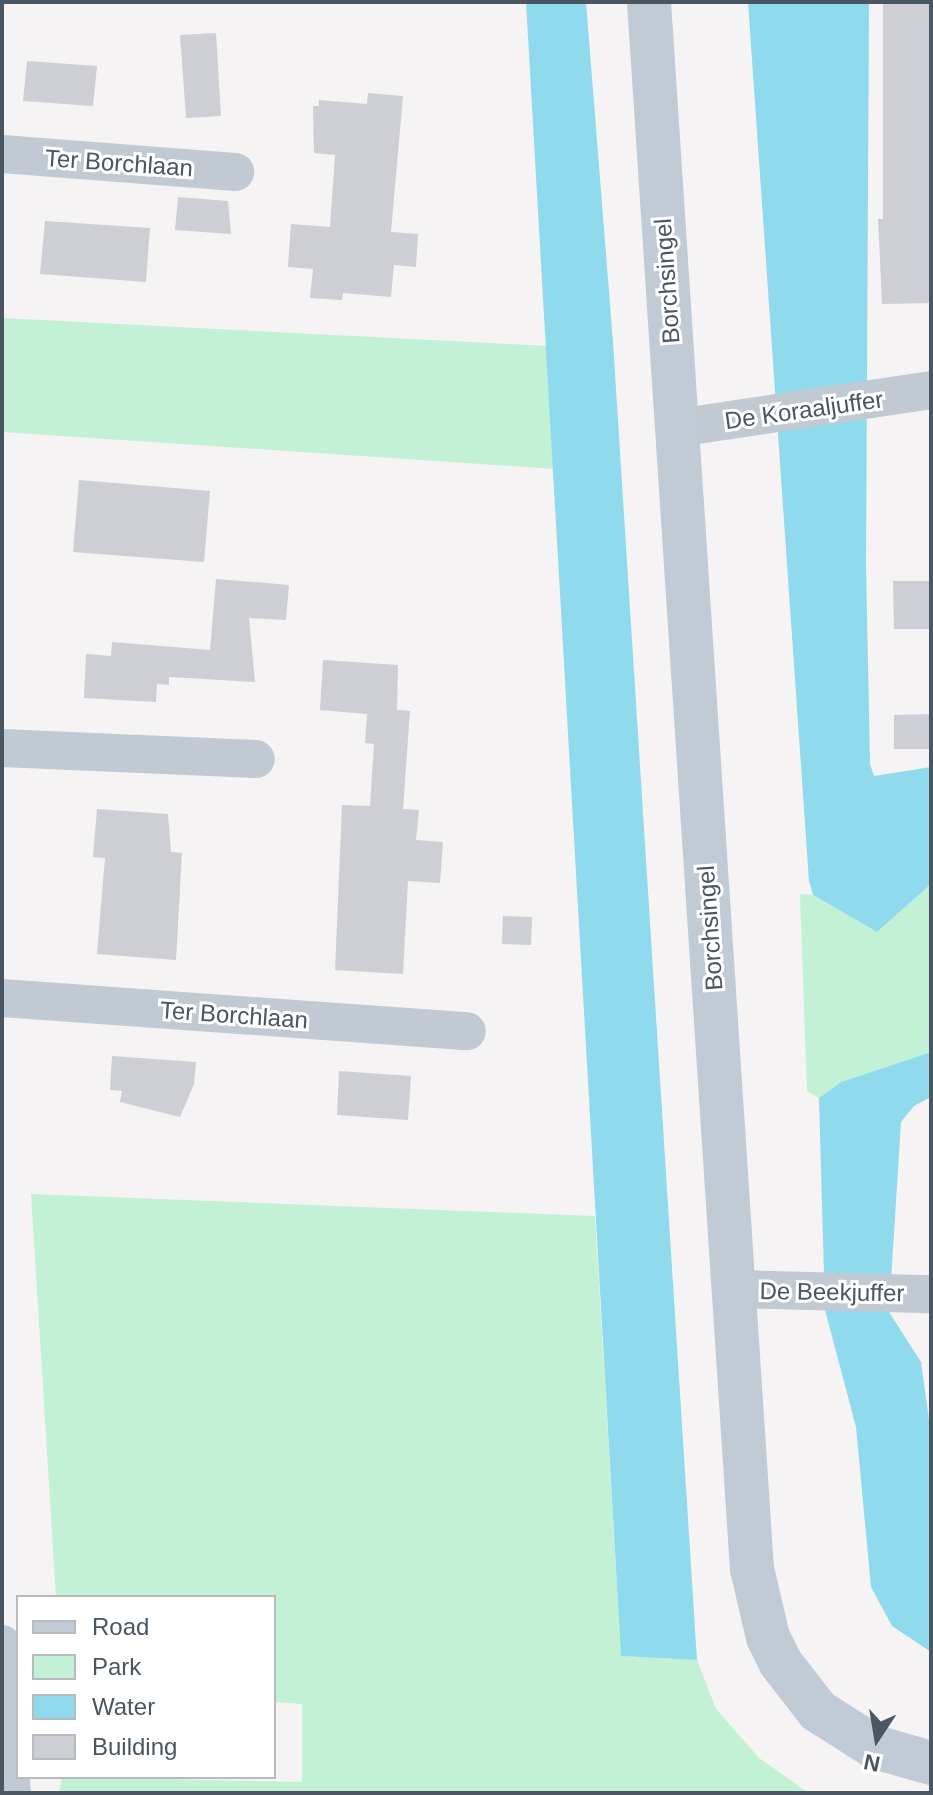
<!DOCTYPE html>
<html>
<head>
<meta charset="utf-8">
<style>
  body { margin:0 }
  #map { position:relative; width:933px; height:1795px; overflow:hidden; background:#f5f3f3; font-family:Arial,sans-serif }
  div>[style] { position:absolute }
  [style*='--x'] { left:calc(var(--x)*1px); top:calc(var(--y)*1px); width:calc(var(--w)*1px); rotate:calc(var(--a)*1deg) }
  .green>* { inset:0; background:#c3f1d5 }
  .water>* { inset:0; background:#90daee }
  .building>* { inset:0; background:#cdcfd5 }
  .minor>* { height:38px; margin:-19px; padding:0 19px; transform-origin:19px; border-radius:19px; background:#c1cad2 }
  .secondary>* { height:44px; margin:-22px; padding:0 22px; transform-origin:22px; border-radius:22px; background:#c1cbd6 }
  span { translate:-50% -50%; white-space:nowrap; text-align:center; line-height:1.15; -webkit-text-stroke:6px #fff; paint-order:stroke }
  .street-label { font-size:24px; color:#4a5661 }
  .frame { position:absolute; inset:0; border:4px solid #4a5661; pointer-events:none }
  .legend { position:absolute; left:16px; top:1595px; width:260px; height:184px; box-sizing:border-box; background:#fff; border:2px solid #b7bbc0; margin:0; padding:10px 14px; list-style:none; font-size:24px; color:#4a5661 }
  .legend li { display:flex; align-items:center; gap:16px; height:40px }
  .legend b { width:40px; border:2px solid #b7bbc0 }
  .north { position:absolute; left:837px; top:1699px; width:80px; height:80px; -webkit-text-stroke:6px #fff; paint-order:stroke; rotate:192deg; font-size:22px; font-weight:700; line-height:32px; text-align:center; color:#4a5661 }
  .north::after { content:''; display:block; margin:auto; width:28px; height:36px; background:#4a5661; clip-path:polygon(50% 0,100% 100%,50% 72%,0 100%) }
</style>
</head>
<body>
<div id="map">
  <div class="green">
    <i style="clip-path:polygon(2px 318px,549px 346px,555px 469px,2px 432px)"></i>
    <i style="clip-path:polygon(931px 884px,931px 1052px,841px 1082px,819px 1098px,807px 1091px,800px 894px,813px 895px,877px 932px)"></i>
    <i style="clip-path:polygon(31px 1194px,595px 1216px,621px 1656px,697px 1660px,716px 1709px,759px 1758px,809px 1793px,59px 1793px,62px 1777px,302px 1782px,302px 1704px,274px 1702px,274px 1597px,56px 1597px)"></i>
  </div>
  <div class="water">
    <i style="clip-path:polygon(526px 2px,586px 2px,613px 342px,697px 1660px,621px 1656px)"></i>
    <i style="clip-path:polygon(748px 2px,869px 2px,866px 564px,870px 764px,874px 776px,931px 767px,931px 884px,877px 932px,813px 895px,809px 881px)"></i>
    <i style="clip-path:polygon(931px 1052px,931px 1097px,914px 1106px,901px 1122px,889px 1312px,921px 1362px,931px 1434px,931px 1652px,892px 1626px,871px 1587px,856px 1427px,825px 1310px,819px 1098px,841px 1082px)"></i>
  </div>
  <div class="building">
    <i style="clip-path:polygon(883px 2px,931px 2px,931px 303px,882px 304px,878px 219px,883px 219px)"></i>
    <i style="clip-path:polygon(216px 33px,221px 116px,186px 118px,180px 35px)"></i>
    <i style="clip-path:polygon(27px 61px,97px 66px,93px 106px,23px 101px)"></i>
    <i style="clip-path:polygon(368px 93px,403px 96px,391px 232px,418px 234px,416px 267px,394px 265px,391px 297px,343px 293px,342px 300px,310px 298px,313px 269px,288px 267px,291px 224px,330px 227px,335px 155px,314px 153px,313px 106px,319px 106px,319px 100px,367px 104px)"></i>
    <i style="clip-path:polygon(178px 197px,228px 201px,231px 234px,175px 230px)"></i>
    <i style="clip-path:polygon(45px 221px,150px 228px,146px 282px,40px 274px)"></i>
    <i style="clip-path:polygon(79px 480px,210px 491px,204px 562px,73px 552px)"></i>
    <i style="clip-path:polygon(216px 579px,289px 585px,286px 620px,249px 618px,255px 682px,169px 677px,169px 685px,157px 684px,156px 702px,84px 698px,86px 654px,111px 656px,112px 642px,210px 650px)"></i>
    <i style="clip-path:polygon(893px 581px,931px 581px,931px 629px,894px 629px)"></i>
    <i style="clip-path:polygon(323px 660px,398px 665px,397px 710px,410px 711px,403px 809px,419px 810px,416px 840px,443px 842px,440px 883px,408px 881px,403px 974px,335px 970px,342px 805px,370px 806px,374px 744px,365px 743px,367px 714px,320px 710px)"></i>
    <i style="clip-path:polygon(931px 714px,931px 749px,894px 749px,894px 715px)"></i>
    <i style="clip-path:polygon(97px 809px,168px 814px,171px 852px,182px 853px,176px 960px,97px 954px,105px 858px,93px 857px)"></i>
    <i style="clip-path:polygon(503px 916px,532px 917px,531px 945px,502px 944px)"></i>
    <i style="clip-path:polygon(112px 1056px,196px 1062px,194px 1084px,180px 1117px,120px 1102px,122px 1091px,110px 1090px)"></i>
    <i style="clip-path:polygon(339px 1071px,411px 1076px,408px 1120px,337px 1115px)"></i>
  </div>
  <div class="minor">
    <i style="--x:2;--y:154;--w:234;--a:4.4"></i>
    <i style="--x:677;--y:428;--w:257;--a:-8.5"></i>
    <i style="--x:2;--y:748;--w:254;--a:2.5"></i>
    <i style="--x:2;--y:998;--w:466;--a:4.1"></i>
    <i style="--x:734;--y:1289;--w:197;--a:1.5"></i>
    <i style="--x:2;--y:1644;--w:149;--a:86.2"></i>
  </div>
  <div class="secondary">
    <i style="--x:649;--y:2;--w:1570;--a:86.24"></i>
    <i style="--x:752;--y:1569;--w:70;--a:76.8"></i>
    <i style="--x:768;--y:1637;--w:28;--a:64"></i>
    <i style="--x:780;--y:1662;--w:62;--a:52.2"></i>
    <i style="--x:818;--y:1711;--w:67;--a:32.3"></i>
    <i style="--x:875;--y:1747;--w:58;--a:15.9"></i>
  </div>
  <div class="street-label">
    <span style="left:119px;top:163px;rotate:4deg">Ter Borchlaan</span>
    <span style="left:667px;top:281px;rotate:-94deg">Borchsingel</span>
    <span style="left:804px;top:410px;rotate:-8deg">De Koraaljuffer</span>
    <span style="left:710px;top:928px;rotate:-94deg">Borchsingel</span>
    <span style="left:234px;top:1015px;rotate:4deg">Ter Borchlaan</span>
    <span style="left:832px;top:1292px;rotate:1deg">De Beekjuffer</span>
  </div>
  <div class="frame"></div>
  <ul class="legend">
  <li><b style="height:10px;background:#c1cbd6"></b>Road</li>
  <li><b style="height:22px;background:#c3f1d5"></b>Park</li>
  <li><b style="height:22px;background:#90daee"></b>Water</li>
  <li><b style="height:22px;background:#cdcfd5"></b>Building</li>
  </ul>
  <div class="north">N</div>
</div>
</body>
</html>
